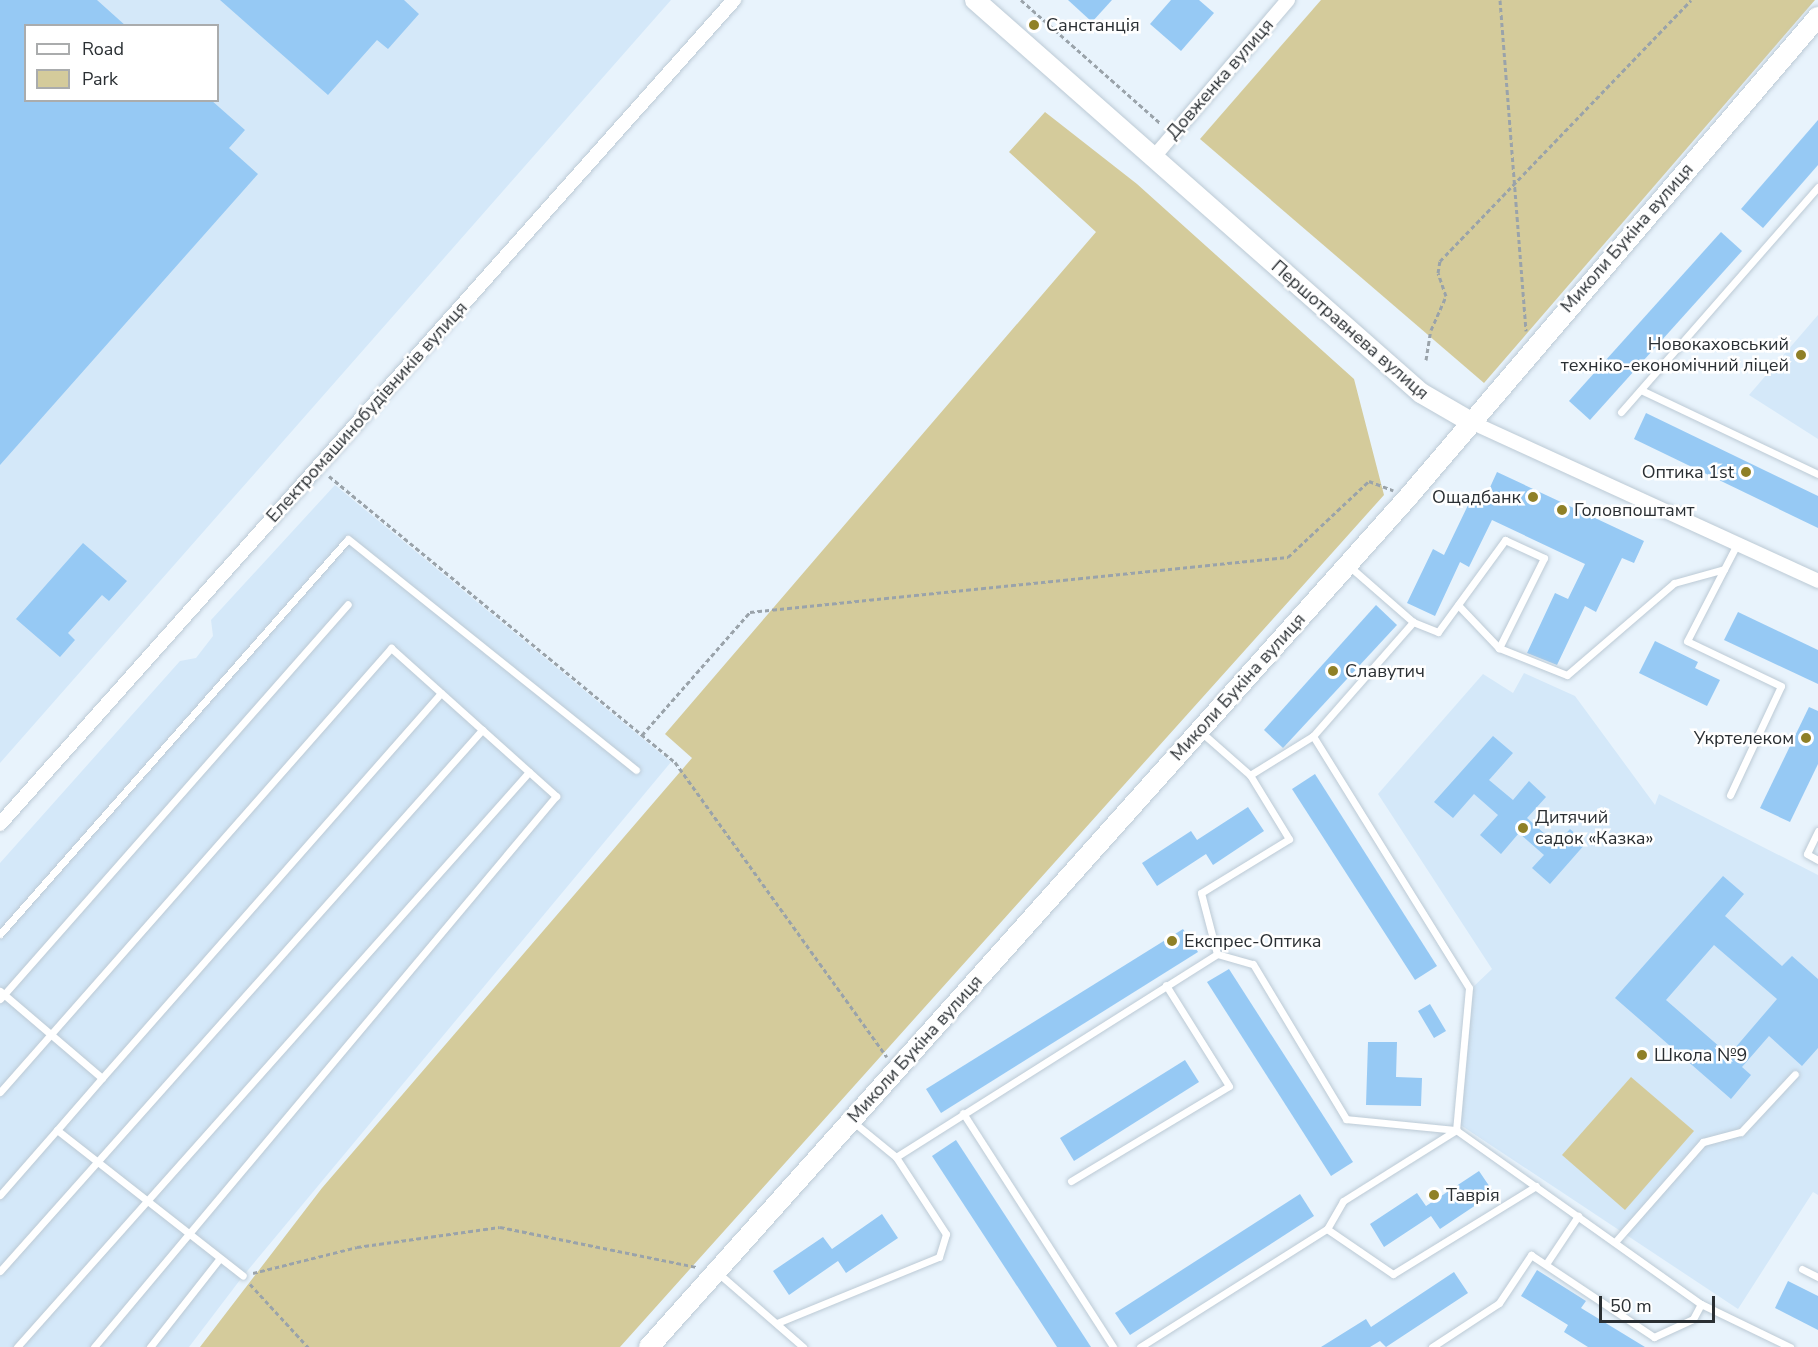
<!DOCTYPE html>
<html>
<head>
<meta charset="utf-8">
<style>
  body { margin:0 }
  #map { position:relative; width:1818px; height:1347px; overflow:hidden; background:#e8f3fc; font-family:"Nunito Sans",sans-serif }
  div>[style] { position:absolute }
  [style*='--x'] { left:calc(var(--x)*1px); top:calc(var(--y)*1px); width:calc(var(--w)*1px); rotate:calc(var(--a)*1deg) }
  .built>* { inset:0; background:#d4e8f9 }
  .green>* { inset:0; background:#d4cb9b }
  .building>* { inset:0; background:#96c9f4 }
  .path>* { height:3px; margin-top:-1.5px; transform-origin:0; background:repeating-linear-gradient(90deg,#9aa3aa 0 4.5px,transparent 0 7.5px) }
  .roads { filter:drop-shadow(0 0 2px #bccad5) drop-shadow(0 0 2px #bccad5) }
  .lane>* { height:7px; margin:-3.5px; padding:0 3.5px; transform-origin:3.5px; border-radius:3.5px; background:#fff }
  .street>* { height:14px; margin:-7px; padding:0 7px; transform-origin:7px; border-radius:7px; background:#fff }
  .secondary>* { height:20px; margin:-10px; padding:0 10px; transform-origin:10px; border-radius:10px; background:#fff }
  .dots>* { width:16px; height:16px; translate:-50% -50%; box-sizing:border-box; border:3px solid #fff; border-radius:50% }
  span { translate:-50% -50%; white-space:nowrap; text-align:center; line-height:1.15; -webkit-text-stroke:5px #fff; paint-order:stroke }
  .poi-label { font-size:18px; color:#2a2f33 }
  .left { translate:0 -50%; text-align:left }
  .right { translate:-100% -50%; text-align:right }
  .street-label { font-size:18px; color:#2a2f33 }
  .legend { position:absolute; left:24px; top:24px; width:195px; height:78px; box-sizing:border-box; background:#fff; border:2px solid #aaacad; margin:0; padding:8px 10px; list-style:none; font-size:18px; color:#2a2f33 }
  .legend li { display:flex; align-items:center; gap:12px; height:30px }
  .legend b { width:30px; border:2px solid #aaacad }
  .scale { position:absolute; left:1599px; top:1296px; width:116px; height:27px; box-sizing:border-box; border:3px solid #2a2f33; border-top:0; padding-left:8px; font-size:18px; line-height:21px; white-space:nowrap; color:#2a2f33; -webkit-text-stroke:4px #fff; paint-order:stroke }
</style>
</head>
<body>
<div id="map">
  <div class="built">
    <i style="clip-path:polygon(evenodd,0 0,671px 0,0 763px,0 0,26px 26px,218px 26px,218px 100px,26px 100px,26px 26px)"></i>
    <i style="clip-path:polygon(1818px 315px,1818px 439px,1749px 395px)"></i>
    <i style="clip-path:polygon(335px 485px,671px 762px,243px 1276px,189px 1347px,0 1347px,0 863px,180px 661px,196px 658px,213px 636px,211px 620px)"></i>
    <i style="clip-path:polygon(1524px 673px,1575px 696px,1655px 805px,1659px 794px,1818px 875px,1818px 1195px,1813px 1192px,1738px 1309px,1459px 1124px,1473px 987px,1492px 969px,1378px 794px,1483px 674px,1513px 693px)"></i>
  </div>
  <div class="green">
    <i style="clip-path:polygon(1321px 0,1815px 0,1484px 383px,1200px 139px)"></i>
    <i style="clip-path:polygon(1045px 112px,1137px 184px,1354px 379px,1384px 495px,620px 1347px,200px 1347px,322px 1188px,692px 758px,665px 734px,1096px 232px,1009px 152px)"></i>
    <i style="clip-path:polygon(1631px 1077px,1694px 1131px,1625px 1210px,1562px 1155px)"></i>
  </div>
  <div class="building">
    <i style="clip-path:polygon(0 0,97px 0,126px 26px,26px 26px,26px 100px,211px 100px,245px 130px,229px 148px,258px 174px,0 465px)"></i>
    <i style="clip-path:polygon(220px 0,404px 0,419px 14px,388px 49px,377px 40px,328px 95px)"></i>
    <i style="clip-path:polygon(1068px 0,1112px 0,1092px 22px)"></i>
    <i style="clip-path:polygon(1171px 0,1199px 0,1214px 13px,1181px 51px,1150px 24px)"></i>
    <i style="clip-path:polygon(1818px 120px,1818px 165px,1763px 228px,1741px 209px)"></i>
    <i style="clip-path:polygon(1721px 232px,1742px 251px,1590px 420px,1569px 401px)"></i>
    <i style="clip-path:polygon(1646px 413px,1818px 496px,1818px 528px,1634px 439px)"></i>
    <i style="clip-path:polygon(1497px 472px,1644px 541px,1634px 563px,1622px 558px,1596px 612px,1585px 606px,1557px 665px,1527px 653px,1555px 593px,1568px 599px,1585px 564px,1492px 520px,1469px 567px,1460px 562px,1435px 616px,1407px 603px,1433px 549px,1444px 555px,1470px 501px,1481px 507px)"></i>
    <i style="clip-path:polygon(83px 543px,127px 581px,109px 601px,102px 595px,68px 633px,75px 640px,60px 657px,16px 619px)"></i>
    <i style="clip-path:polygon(1376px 605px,1397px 625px,1283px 748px,1264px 730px)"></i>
    <i style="clip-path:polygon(1738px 612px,1818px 650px,1818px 684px,1724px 640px)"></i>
    <i style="clip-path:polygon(1655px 641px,1698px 662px,1695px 668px,1720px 680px,1707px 706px,1639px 673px)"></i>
    <i style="clip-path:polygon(1809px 707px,1818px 711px,1818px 764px,1790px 822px,1760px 808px)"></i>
    <i style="clip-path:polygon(1493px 736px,1513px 753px,1489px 780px,1513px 800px,1529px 781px,1546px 797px,1527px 818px,1556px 844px,1570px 829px,1586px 843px,1550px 884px,1532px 868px,1544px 855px,1519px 833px,1501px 854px,1480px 835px,1498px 815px,1474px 794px,1453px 818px,1434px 802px)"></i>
    <i style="clip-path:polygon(1315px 774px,1437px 966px,1415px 980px,1292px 789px)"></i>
    <i style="clip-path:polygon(1248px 807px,1264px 831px,1213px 865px,1206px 854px,1157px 886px,1142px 863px,1191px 831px,1197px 840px)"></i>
    <i style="clip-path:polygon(evenodd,1723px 876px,1744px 894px,1725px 916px,1782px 966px,1792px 956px,1818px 979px,1818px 1048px,1802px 1066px,1769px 1036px,1742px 1067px,1751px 1075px,1731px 1099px,1615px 998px,1723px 876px,1714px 945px,1777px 999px,1729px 1055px,1666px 1000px,1714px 945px)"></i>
    <i style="clip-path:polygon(1183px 929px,1198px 952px,941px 1113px,926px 1089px)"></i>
    <i style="clip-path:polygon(1229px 969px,1353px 1162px,1331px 1176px,1207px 982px)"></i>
    <i style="clip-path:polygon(1430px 1004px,1446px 1031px,1434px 1038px,1418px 1011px)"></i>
    <i style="clip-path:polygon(1368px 1042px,1397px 1042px,1396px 1077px,1422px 1078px,1421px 1106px,1366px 1105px)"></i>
    <i style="clip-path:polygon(1185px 1060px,1199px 1082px,1074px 1161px,1060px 1138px)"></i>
    <i style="clip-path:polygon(956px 1140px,1091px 1347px,1057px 1347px,932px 1156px)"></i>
    <i style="clip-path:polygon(1479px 1171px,1494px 1193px,1440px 1229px,1431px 1216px,1384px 1247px,1370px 1224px,1417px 1193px,1426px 1206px)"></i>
    <i style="clip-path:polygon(1300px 1194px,1314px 1216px,1130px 1335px,1115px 1313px)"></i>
    <i style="clip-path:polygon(882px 1214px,898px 1238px,846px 1273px,838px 1261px,789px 1295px,773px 1271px,823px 1237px,832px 1249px)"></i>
    <i style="clip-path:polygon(1537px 1270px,1586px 1301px,1581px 1308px,1645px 1347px,1588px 1347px,1564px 1332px,1568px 1325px,1521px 1296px)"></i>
    <i style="clip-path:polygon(1454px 1272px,1468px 1293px,1386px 1347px,1380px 1341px,1370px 1347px,1321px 1347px,1366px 1319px,1371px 1327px)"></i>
    <i style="clip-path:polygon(1788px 1281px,1818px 1296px,1818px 1330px,1775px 1308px)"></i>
  </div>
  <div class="path">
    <i style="--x:1021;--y:0;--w:187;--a:41.5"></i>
    <i style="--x:1500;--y:0;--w:332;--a:85.5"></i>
    <i style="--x:1426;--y:360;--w:30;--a:-81"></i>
    <i style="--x:1431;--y:330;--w:37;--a:-66"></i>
    <i style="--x:1446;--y:296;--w:24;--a:-109"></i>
    <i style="--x:1438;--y:273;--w:12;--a:-81"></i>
    <i style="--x:1440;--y:261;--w:362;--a:-46.1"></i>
    <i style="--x:329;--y:476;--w:449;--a:39.6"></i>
    <i style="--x:675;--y:762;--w:363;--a:54.3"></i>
    <i style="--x:642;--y:735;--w:164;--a:-48.7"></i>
    <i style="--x:750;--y:612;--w:541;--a:-5.84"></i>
    <i style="--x:1288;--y:557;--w:111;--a:-43.2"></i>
    <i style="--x:1369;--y:481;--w:26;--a:21"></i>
    <i style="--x:253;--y:1273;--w:107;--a:-14"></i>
    <i style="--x:357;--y:1247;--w:144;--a:-8"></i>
    <i style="--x:500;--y:1227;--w:200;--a:11.5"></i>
    <i style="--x:250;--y:1284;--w:86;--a:47.4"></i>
  </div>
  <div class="roads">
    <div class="lane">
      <i style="--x:1641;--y:390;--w:196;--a:25.4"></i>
      <i style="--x:1621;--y:412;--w:299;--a:-48.8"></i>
      <i style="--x:1349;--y:566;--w:85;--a:41.2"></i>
      <i style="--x:1413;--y:622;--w:27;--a:22"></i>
      <i style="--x:1438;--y:632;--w:114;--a:-53.9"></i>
      <i style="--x:1505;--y:540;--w:43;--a:24.8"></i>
      <i style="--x:1544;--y:558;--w:101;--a:116.6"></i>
      <i style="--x:1458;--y:605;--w:59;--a:46.4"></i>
      <i style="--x:1499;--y:648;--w:73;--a:21.7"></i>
      <i style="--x:1567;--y:675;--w:141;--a:-40.7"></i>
      <i style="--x:1674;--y:583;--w:52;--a:-15.6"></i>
      <i style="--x:1201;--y:732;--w:65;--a:41.3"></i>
      <i style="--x:1250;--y:775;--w:75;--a:58.6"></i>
      <i style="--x:1289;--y:839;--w:103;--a:148.5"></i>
      <i style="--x:1201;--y:893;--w:63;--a:75.3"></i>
      <i style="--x:1313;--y:736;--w:296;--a:58.2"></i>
      <i style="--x:1469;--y:988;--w:143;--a:95.2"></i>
      <i style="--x:1250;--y:775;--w:74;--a:-31.8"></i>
      <i style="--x:1313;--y:736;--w:152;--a:-48.7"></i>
      <i style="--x:1730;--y:795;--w:120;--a:-64.9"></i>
      <i style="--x:1781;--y:686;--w:104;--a:-154.4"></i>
      <i style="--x:1687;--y:641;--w:111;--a:-62.7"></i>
      <i style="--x:1818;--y:831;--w:25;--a:116"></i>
      <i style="--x:1807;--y:854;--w:13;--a:29"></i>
      <i style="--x:0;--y:934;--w:526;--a:-48.62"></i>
      <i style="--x:348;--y:539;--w:369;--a:38.7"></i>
      <i style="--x:0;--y:991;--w:134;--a:40.5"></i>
      <i style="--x:102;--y:1078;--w:69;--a:130.9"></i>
      <i style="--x:57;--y:1130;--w:236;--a:38.1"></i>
      <i style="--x:0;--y:999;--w:526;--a:-48.62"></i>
      <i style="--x:102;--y:1078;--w:513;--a:-48.64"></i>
      <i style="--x:0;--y:1092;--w:592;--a:-48.63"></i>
      <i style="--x:391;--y:648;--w:222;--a:41.9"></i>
      <i style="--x:556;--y:796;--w:719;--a:129.98"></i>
      <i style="--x:963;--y:1113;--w:278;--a:57.3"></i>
      <i style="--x:896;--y:1157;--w:380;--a:-32.3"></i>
      <i style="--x:1217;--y:954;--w:37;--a:16"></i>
      <i style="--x:1253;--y:964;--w:181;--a:59"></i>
      <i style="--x:1346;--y:1119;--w:111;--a:5.7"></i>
      <i style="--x:1456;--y:1130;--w:301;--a:35.4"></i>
      <i style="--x:1701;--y:1304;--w:99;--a:25.8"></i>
      <i style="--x:1071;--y:1181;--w:184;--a:-31"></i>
      <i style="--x:1229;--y:1086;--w:119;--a:-122"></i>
      <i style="--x:0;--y:1195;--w:86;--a:-48.8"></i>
      <i style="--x:1327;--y:1229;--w:80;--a:34.3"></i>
      <i style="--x:1393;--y:1274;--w:168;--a:-31.6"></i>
      <i style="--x:1615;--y:1242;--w:133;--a:-48.7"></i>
      <i style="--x:1703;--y:1142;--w:39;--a:-15"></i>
      <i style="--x:1741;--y:1132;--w:79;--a:-47"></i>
      <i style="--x:1546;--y:1264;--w:58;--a:-56.3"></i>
      <i style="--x:1802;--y:1269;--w:18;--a:27"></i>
      <i style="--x:0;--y:1271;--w:725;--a:-48.3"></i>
      <i style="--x:718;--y:1273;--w:113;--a:41"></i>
      <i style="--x:777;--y:1323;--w:175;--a:-22.2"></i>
      <i style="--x:939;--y:1257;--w:24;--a:-73"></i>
      <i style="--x:946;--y:1234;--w:92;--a:-123"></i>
      <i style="--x:896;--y:1157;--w:57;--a:-140.7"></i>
      <i style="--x:17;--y:1347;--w:770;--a:-48.32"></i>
      <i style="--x:150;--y:1347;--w:113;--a:-51.8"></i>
      <i style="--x:1140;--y:1347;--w:221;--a:-32.3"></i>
      <i style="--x:1327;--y:1229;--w:32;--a:-60"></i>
      <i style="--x:1343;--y:1201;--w:133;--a:-32.1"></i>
      <i style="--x:1432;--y:1347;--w:80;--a:-33.3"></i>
      <i style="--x:1499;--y:1303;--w:58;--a:-56.3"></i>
      <i style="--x:1531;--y:1255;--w:148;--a:33.7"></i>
      <i style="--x:1654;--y:1337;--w:43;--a:-24.8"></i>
      <i style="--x:1693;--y:1319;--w:17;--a:-62"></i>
    </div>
    <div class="street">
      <i style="--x:1153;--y:158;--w:208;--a:-49.5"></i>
      <i style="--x:1471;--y:422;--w:382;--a:24.6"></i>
      <i style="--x:0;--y:824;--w:1104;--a:-48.31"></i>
    </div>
    <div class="secondary">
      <i style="--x:975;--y:0;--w:594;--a:41.39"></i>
      <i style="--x:1421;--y:393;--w:58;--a:30.1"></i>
      <i style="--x:649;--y:1347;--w:1141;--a:-48.23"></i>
      <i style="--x:1409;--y:496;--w:630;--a:-49.51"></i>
    </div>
  </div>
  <div class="dots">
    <i style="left:1034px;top:25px;background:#8f8027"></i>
    <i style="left:1801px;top:355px;background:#8f8027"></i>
    <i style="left:1746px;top:472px;background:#8f8027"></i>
    <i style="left:1533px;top:497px;background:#8f8027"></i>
    <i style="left:1562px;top:510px;background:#8f8027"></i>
    <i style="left:1333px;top:671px;background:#8f8027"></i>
    <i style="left:1806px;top:738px;background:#8f8027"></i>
    <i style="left:1523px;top:828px;background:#8f8027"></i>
    <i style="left:1172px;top:941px;background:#8f8027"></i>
    <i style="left:1642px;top:1055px;background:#8f8027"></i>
    <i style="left:1434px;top:1195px;background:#8f8027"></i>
  </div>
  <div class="poi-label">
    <span class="left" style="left:1046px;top:25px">Санстанція</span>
    <span class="right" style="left:1789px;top:355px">Новокаховський<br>техніко-економічний ліцей</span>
    <span class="right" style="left:1734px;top:472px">Оптика 1st</span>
    <span class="right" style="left:1521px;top:497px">Ощадбанк</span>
    <span class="left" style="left:1574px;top:510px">Головпоштамт</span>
    <span class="left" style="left:1345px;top:671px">Славутич</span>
    <span class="right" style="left:1794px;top:738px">Укртелеком</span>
    <span class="left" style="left:1535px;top:828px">Дитячий<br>садок «Казка»</span>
    <span class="left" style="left:1184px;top:941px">Експрес-Оптика</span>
    <span class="left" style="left:1654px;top:1055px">Школа №9</span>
    <span class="left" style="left:1446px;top:1195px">Таврія</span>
  </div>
  <div class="street-label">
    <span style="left:1220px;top:79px;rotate:-49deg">Довженка вулиця</span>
    <span style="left:1627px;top:238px;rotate:-49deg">Миколи Букіна вулиця</span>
    <span style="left:1350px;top:330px;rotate:41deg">Першотравнева вулиця</span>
    <span style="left:367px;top:412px;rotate:-48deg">Електромашинобудівників вулиця</span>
    <span style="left:1238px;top:687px;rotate:-48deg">Миколи Букіна вулиця</span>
    <span style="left:915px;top:1049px;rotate:-48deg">Миколи Букіна вулиця</span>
  </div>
  <ul class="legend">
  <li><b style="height:8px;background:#fff"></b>Road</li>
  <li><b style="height:16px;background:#d4cb9b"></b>Park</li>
  </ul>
  <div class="scale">50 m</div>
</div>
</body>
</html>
